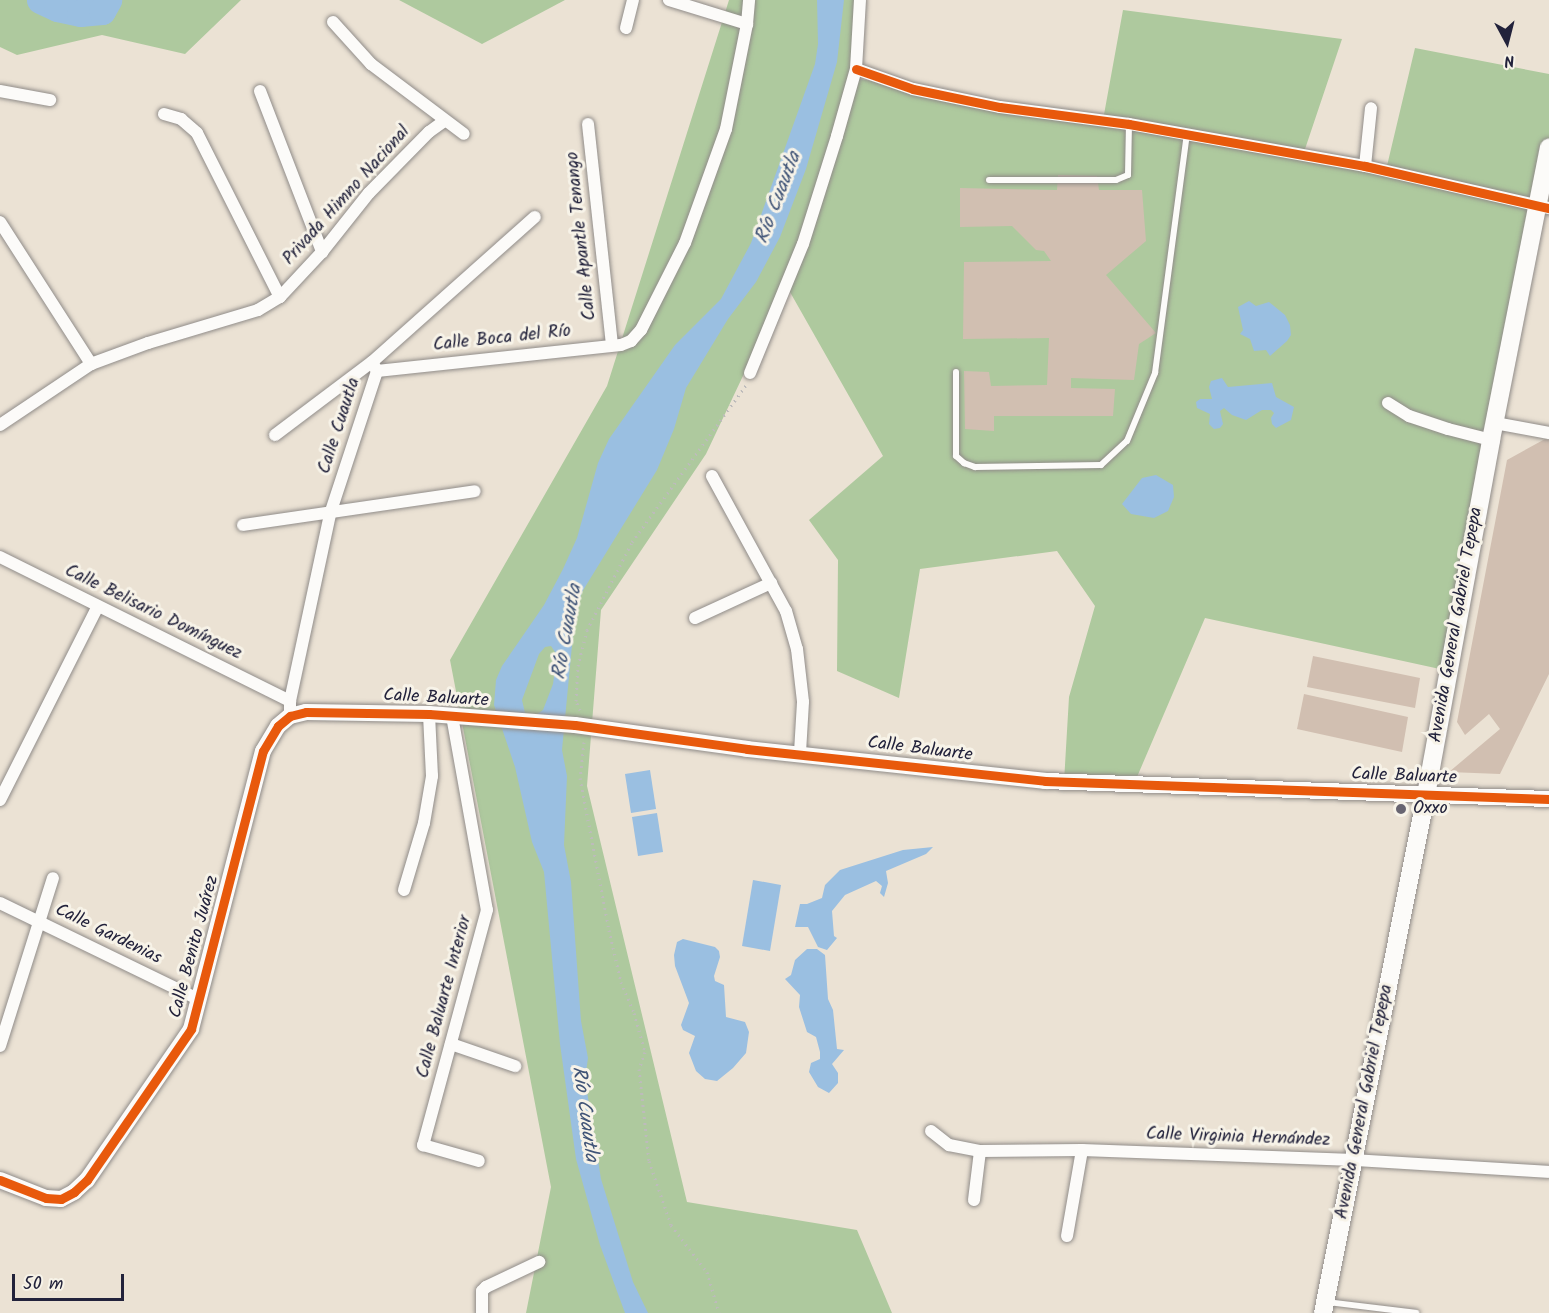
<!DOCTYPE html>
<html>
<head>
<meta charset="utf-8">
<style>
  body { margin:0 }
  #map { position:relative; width:1549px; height:1313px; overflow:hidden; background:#ebe2d4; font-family:Kalam,sans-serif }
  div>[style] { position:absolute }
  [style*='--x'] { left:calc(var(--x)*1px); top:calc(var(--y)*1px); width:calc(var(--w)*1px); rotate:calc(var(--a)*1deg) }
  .forest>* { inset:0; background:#aec99e }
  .water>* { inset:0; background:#9abfe1 }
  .river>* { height:27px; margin:-13.5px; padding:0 13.5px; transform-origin:13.5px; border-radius:13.5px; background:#9abfe1 }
  .building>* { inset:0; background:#d1bfb1 }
  .path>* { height:3px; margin-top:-1.5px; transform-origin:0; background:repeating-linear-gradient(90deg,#bdbbbb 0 1.5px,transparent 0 6px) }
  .roads { filter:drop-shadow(0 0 2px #908c89) drop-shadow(0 0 2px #908c89) }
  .lane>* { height:6px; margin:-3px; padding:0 3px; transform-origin:3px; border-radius:3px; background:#fcfbf9 }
  .street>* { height:12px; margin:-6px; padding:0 6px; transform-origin:6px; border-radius:6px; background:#fcfbf9 }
  .secondary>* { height:16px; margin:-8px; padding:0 8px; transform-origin:8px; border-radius:8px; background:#fcfbf9 }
  .primary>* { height:18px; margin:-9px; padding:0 9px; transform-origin:9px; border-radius:9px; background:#fcfbf9 }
  .cycleway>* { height:9px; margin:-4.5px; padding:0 4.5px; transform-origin:4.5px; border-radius:4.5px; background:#e8590c }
  .dots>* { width:16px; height:16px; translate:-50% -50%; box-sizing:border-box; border:3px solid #f7f3e8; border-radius:50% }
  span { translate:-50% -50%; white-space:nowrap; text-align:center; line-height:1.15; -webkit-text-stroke:6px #f7f3e8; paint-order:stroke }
  .street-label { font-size:18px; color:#22223b }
  .poi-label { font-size:18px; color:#22223b }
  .left { translate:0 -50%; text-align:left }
  .water-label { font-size:20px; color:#405477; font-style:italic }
  .north { position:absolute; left:1477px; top:12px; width:60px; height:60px; -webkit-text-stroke:4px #f7f3e8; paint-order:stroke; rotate:173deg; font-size:16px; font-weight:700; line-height:24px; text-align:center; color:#22223b }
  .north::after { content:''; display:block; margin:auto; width:21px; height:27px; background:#22223b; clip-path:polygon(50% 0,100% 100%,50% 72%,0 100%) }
  .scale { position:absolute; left:12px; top:1274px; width:112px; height:27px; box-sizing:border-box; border:3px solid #22223b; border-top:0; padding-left:8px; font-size:18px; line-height:21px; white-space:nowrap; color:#22223b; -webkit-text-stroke:4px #f7f3e8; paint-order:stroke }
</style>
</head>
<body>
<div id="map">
  <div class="forest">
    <i style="clip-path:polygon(0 0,241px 0,185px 54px,102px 35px,17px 55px,0 47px)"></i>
    <i style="clip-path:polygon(399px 0,565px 0,482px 44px)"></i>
    <i style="clip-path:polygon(729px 0,859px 0,854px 78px,1103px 120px,1123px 10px,1342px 39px,1303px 155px,1386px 170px,1415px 48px,1549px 74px,1549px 161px,1449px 671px,1205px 618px,1134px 784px,1064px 782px,1069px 697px,1095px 606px,1057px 551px,920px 569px,899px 698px,837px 671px,838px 560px,809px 520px,883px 456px,786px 285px,706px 454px,601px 610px,587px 786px,687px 1202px,857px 1230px,892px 1313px,526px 1313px,551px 1187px,450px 660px,607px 386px)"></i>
  </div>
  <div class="water">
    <i style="clip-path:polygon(evenodd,817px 0,844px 0,837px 62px,806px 169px,780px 237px,756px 282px,728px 319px,686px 388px,674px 429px,657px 470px,582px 592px,575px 614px,562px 750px,567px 776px,564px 845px,571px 882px,581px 1021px,588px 1058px,585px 1079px,601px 1179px,633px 1282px,648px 1313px,625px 1313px,600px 1245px,576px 1159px,560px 1044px,544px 872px,532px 842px,515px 767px,494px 705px,496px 680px,502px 666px,544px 605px,563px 569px,577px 538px,598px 463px,609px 439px,675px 345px,721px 299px,751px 243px,815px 64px,818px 44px,817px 0,551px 646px,557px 655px,553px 684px,543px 710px,532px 718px,525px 713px,522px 700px,539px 654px,545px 647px,551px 646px)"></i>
    <i style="clip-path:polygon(1249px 301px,1256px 306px,1269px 302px,1285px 315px,1290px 325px,1291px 335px,1287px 341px,1270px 356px,1266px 350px,1254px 351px,1250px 339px,1240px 334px,1243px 330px,1238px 307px)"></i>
    <i style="clip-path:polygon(1222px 378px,1228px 387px,1272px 383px,1276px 397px,1294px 407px,1291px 420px,1276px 428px,1272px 424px,1271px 418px,1274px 413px,1271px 410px,1262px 410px,1246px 420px,1232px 415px,1224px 408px,1220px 411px,1223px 424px,1220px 428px,1214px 429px,1209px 424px,1210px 414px,1197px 408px,1196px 402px,1200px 399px,1212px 399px,1209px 387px,1211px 381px)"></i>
    <i style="clip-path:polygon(1156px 475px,1173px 485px,1174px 497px,1168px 511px,1154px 518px,1131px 514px,1122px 504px,1142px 478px)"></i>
    <i style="clip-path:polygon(650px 770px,656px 809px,631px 813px,625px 774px)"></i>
    <i style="clip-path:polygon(657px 813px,663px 852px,638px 856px,632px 817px)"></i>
    <i style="clip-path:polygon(933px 847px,926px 854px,886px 871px,888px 883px,884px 897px,880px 893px,882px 886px,876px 881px,845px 895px,832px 911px,834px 936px,837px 938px,827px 950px,818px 947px,808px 927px,795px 927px,800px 904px,807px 904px,822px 898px,825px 885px,840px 870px,903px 850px)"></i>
    <i style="clip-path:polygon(753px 880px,781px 885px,770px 951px,742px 946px)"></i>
    <i style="clip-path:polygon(683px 939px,715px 947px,719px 951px,720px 957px,714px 976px,715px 981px,724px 985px,726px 1017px,745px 1022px,749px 1032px,746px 1053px,733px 1068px,717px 1081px,705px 1079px,696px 1071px,689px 1053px,695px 1036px,683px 1030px,681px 1025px,689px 1003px,675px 966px,674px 955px,677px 942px)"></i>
    <i style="clip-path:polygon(807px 949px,817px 949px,825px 955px,828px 999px,833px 1010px,837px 1049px,844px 1050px,832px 1064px,838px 1073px,838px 1083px,829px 1093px,818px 1087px,809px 1072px,811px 1063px,820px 1059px,820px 1052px,816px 1037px,807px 1032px,799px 1007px,800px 995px,785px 979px,791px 975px,795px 960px)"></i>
  </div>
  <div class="river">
    <i style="--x:40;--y:0;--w:19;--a:25"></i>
    <i style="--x:57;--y:8;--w:24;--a:12"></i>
    <i style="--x:80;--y:13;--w:22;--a:-5"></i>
    <i style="--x:102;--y:11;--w:13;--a:-61"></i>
  </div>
  <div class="building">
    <i style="clip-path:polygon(1058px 175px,1097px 176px,1099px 190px,1142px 190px,1146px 241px,1106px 275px,1156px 333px,1139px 344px,1134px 380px,1071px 378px,1071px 388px,1115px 389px,1113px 416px,994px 416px,994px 431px,965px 429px,964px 371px,989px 372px,991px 386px,1047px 385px,1049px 338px,963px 339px,964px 262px,1051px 261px,1044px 251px,1036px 250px,1012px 226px,960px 227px,960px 188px,1057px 190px)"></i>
    <i style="clip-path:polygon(1545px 439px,1549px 440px,1549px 674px,1500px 774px,1449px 772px,1500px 729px,1489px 714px,1465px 735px,1457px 722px,1507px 460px)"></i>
    <i style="clip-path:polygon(1313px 656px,1420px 678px,1415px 708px,1307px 687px)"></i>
    <i style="clip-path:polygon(1304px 694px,1408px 717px,1402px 752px,1297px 729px)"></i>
  </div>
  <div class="path">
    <i style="--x:580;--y:710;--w:10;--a:-114"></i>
    <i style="--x:576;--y:701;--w:35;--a:-87"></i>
    <i style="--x:578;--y:666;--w:37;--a:-76"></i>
    <i style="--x:587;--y:630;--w:99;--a:-62.9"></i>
    <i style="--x:632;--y:542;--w:194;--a:-54"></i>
    <i style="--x:584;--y:742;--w:36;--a:96"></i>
    <i style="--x:580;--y:778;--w:155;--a:79.2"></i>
    <i style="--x:609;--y:930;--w:53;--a:77"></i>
    <i style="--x:621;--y:982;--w:34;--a:67"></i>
    <i style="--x:634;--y:1013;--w:41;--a:74.2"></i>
    <i style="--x:645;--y:1052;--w:18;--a:109"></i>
    <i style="--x:639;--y:1069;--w:93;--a:83.8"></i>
    <i style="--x:649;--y:1161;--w:68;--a:71"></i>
    <i style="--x:671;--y:1225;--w:59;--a:52.5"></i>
    <i style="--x:707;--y:1272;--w:43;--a:73.7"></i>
  </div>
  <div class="roads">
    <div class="lane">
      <i style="--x:989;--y:180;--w:127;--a:0"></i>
      <i style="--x:1116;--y:180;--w:13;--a:-23"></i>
      <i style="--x:1128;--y:175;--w:51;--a:-88.9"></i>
      <i style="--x:956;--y:372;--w:84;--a:90"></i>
      <i style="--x:956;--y:456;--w:11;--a:41"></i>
      <i style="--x:964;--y:463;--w:12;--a:20"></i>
      <i style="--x:975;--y:467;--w:126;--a:-0.9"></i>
      <i style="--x:1101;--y:465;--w:35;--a:-43"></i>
      <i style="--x:1127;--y:441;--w:74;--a:-67.6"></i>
      <i style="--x:1155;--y:373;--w:241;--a:-82.4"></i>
      <i style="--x:1327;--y:1302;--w:90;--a:7"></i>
    </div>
    <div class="street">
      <i style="--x:669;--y:0;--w:82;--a:17.1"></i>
      <i style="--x:333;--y:22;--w:57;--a:47.9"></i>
      <i style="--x:371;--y:64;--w:116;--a:37"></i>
      <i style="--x:626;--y:28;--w:29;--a:-76"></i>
      <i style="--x:856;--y:69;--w:60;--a:19.3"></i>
      <i style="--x:913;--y:89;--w:89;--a:11.7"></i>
      <i style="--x:1000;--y:107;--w:130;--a:7.5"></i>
      <i style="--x:1129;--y:124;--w:240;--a:10.1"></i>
      <i style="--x:1365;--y:166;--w:189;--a:12.9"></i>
      <i style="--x:0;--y:91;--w:51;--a:10.2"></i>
      <i style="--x:260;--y:91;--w:173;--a:68.9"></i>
      <i style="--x:164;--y:114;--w:18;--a:16"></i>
      <i style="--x:181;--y:119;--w:21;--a:41"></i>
      <i style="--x:197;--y:133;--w:184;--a:63.2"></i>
      <i style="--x:588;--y:124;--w:222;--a:83.8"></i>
      <i style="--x:1365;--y:166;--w:58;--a:-84.1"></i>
      <i style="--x:0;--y:222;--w:169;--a:57.3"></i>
      <i style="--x:377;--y:371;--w:245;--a:-6.1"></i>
      <i style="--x:621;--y:345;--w:11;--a:-22"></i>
      <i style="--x:631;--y:341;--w:15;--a:-48"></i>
      <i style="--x:641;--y:330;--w:97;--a:-63.2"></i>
      <i style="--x:685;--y:243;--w:121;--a:-70.2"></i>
      <i style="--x:726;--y:129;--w:107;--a:-78.7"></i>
      <i style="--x:747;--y:24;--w:24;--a:-85"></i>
      <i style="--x:750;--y:373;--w:139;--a:-67.7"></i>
      <i style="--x:803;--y:244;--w:113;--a:-72.5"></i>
      <i style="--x:837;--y:136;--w:70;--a:-74.2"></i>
      <i style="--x:856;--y:69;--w:69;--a:-86.7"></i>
      <i style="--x:1388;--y:403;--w:25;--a:32"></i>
      <i style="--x:1409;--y:416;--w:41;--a:18.4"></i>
      <i style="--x:1448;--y:429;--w:44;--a:14.3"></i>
      <i style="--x:1495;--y:423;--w:55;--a:10.5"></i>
      <i style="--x:0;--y:425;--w:110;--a:-33.8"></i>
      <i style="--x:91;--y:364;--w:61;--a:-20.2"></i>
      <i style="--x:148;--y:343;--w:115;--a:-16.7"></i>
      <i style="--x:258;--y:310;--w:26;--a:-31"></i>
      <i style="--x:280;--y:297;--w:62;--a:-47"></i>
      <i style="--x:322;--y:252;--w:75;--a:-51.5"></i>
      <i style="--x:369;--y:193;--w:86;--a:-45.5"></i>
      <i style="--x:429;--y:132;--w:19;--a:-36"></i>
      <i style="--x:275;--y:435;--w:121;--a:-37"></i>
      <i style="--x:372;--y:362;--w:218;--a:-41.7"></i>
      <i style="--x:712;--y:476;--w:154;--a:61.3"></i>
      <i style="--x:786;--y:611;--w:40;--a:74"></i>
      <i style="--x:797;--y:649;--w:53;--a:83.5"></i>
      <i style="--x:803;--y:702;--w:51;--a:93.4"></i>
      <i style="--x:243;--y:525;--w:234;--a:-8.3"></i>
      <i style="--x:0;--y:557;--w:324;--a:26.4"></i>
      <i style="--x:695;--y:618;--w:84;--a:-24.7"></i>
      <i style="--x:290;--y:716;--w:15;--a:-90"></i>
      <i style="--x:290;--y:701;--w:191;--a:-77.9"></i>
      <i style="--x:330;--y:514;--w:151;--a:-71.8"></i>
      <i style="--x:377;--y:371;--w:10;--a:-119"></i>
      <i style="--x:452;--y:716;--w:197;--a:79.8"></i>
      <i style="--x:487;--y:910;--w:244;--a:105.2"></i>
      <i style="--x:423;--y:1145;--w:58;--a:15.9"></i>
      <i style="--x:0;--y:800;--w:217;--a:-63.2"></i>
      <i style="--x:404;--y:890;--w:70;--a:-73.4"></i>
      <i style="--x:424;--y:823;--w:48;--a:-80.3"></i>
      <i style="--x:432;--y:776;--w:62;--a:-92.8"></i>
      <i style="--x:0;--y:903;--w:222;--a:25.9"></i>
      <i style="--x:451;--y:1044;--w:68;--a:19"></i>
      <i style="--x:0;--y:1046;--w:176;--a:-72.5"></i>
      <i style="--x:931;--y:1131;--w:23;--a:38"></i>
      <i style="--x:949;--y:1145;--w:32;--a:11"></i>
      <i style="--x:980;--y:1151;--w:102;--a:-0.6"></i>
      <i style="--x:1082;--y:1150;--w:272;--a:2.1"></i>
      <i style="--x:1354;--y:1160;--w:195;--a:3.5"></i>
      <i style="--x:974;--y:1200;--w:49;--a:-83"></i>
      <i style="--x:1067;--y:1236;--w:87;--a:-80.1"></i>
      <i style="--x:482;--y:1313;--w:22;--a:-90"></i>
      <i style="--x:482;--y:1291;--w:6;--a:-45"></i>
      <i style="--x:486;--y:1287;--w:59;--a:-25.3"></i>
    </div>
    <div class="secondary">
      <i style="--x:0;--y:1180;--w:49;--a:21.4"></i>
      <i style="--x:46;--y:1198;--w:15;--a:4"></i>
      <i style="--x:61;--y:1199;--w:15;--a:-28"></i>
      <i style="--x:74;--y:1192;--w:18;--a:-43"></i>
      <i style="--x:87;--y:1180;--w:183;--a:-55.4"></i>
      <i style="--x:191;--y:1029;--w:287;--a:-75.5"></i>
      <i style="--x:263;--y:751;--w:29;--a:-59"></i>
      <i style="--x:278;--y:726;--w:16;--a:-40"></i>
      <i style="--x:290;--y:716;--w:16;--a:-14"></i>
      <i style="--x:306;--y:712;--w:123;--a:0.9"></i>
      <i style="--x:429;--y:714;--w:146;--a:4.3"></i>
      <i style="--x:575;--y:725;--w:174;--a:7.9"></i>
      <i style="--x:747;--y:749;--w:300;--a:6.1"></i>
      <i style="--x:1045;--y:781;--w:504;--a:2.05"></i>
    </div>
    <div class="primary">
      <i style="--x:1323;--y:1313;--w:528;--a:-78.75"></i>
      <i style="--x:1426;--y:795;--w:361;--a:-79.6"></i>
      <i style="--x:1491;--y:440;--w:298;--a:-78.8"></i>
    </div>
  </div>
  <div class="cycleway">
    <i style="--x:856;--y:69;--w:60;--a:19.3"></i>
    <i style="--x:913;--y:89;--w:89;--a:11.7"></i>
    <i style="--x:1000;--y:107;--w:130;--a:7.5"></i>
    <i style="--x:1129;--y:124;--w:240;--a:10.1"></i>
    <i style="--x:1365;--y:166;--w:189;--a:12.9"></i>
    <i style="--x:0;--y:1180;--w:49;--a:21.4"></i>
    <i style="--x:46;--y:1198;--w:15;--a:4"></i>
    <i style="--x:61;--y:1199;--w:15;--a:-28"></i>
    <i style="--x:74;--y:1192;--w:18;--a:-43"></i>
    <i style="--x:87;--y:1180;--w:183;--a:-55.4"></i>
    <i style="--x:191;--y:1029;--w:287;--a:-75.5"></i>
    <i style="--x:263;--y:751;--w:29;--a:-59"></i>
    <i style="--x:278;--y:726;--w:16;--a:-40"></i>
    <i style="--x:290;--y:716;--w:16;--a:-14"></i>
    <i style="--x:306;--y:712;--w:123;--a:0.9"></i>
    <i style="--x:429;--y:714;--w:146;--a:4.3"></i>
    <i style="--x:575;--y:725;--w:174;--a:7.9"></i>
    <i style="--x:747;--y:749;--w:300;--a:6.1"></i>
    <i style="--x:1045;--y:781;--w:504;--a:2.05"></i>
  </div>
  <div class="dots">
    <i style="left:1401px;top:809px;background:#686571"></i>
  </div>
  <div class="street-label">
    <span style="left:347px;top:196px;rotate:-48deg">Privada Himno Nacional</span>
    <span style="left:582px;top:236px;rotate:-96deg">Calle Apantle Tenango</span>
    <span style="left:502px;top:339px;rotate:-6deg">Calle Boca del Río</span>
    <span style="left:340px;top:426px;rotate:-72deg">Calle Cuautla</span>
    <span style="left:153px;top:613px;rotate:26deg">Calle Belisario Domínguez</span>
    <span style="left:1457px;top:625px;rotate:-80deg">Avenida General Gabriel Tepepa</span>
    <span style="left:436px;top:699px;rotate:3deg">Calle Baluarte</span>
    <span style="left:920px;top:750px;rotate:7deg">Calle Baluarte</span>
    <span style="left:1404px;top:777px;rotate:2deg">Calle Baluarte</span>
    <span style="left:108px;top:935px;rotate:26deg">Calle Gardenias</span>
    <span style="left:195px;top:947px;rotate:-75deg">Calle Benito Juárez</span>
    <span style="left:445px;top:997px;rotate:-75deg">Calle Baluarte Interior</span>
    <span style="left:1365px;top:1102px;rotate:-79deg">Avenida General Gabriel Tepepa</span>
    <span style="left:1238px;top:1138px;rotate:2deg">Calle Virginia Hernández</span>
  </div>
  <div class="poi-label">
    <span class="left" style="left:1413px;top:809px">Oxxo</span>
  </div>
  <div class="water-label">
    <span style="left:779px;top:198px;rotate:-69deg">Río Cuautla</span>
    <span style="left:568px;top:632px;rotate:-80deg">Río Cuautla</span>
    <span style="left:584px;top:1114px;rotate:82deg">Río Cuautla</span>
  </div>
  <div class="north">N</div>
  <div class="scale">50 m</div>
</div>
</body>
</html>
